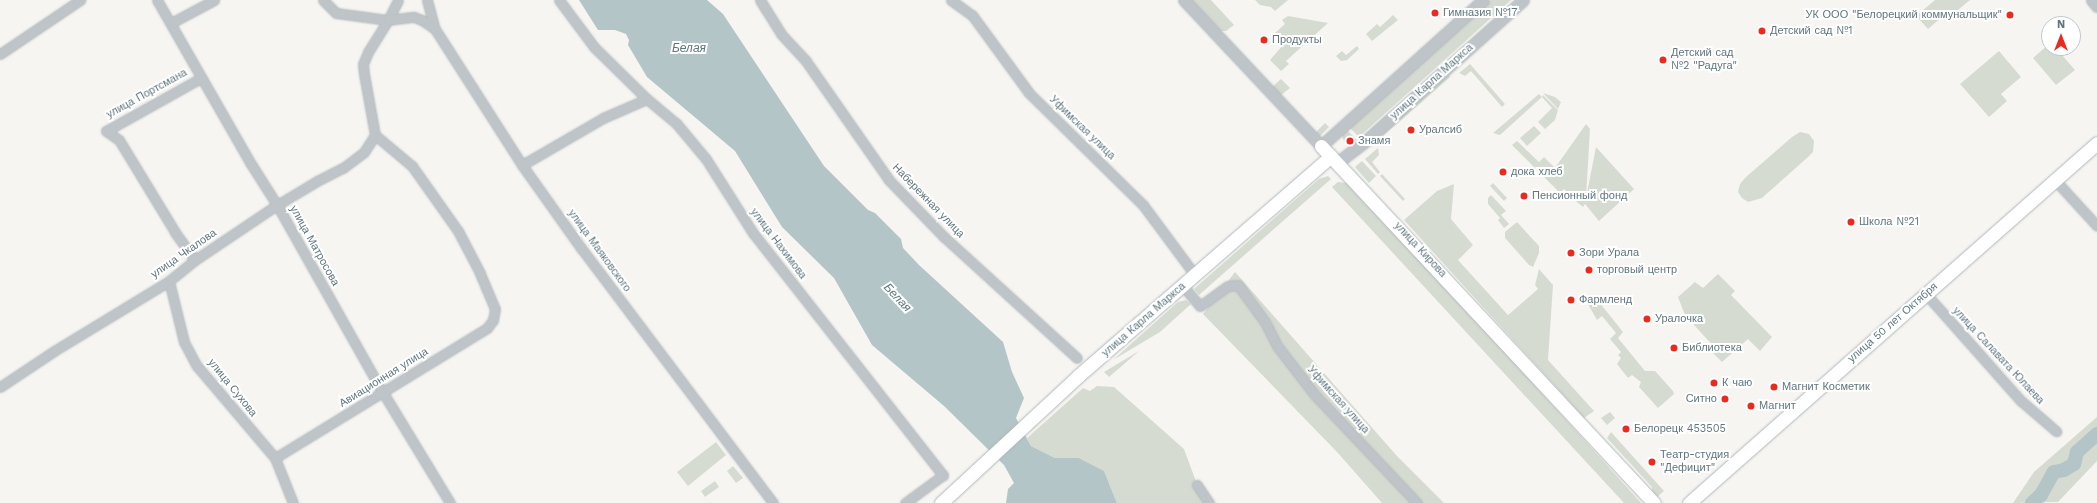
<!DOCTYPE html>
<html>
<head>
<meta charset="utf-8">
<style>
  body { margin:0 }
  #map { position:relative; width:2097px; height:503px; overflow:hidden; background:#f6f5f2; font-family:"Work Sans",sans-serif }
  div>[style] { position:absolute }
  [style*='--x'] { left:calc(var(--x)*1px); top:calc(var(--y)*1px); width:calc(var(--w)*1px); rotate:calc(var(--a)*1deg) }
  .green>* { inset:0; background:#d6dbd1 }
  .water>* { inset:0; background:#b3c5c6 }
  .river>* { height:14px; margin:-7px; padding:0 7px; transform-origin:7px; border-radius:7px; background:#b3c5c6 }
  .roads { filter:drop-shadow(0 0 1px #b0b8bb) drop-shadow(0 0 1px #b0b8bb) }
  .minor>* { height:9px; margin:-4.5px; padding:0 4.5px; transform-origin:4.5px; border-radius:4.5px; background:#bec4c7 }
  .tertiary>* { height:11px; margin:-5.5px; padding:0 5.5px; transform-origin:5.5px; border-radius:5.5px; background:#bec4c7 }
  .secondary>* { height:13px; margin:-6.5px; padding:0 6.5px; transform-origin:6.5px; border-radius:6.5px; background:#fff }
  .dots>* { width:11px; height:11px; translate:-50% -50%; box-sizing:border-box; border:2px solid #fff; border-radius:50% }
  span { translate:-50% -50%; white-space:nowrap; text-align:center; line-height:1.15; -webkit-text-stroke:4px #fff; paint-order:stroke }
  .poi-label { font-size:11px; color:#5f767e }
  .left { translate:0 -50%; text-align:left }
  .right { translate:-100% -50%; text-align:right }
  .street-label { font-size:11px; color:#5f767e }
  .water-label { font-size:12px; color:#5a777a; font-style:italic }
  .north { position:absolute; left:2041px; top:16px; width:40px; height:40px; box-sizing:border-box; background:#fff; border:1px solid #bfc8cb; border-radius:50%; rotate:0deg; font-size:11px; font-weight:700; line-height:16px; text-align:center; color:#5f767e }
  .north::after { content:''; display:block; margin:auto; width:14px; height:18px; background:#eb291d; clip-path:polygon(50% 0,100% 100%,50% 72%,0 100%) }
</style>
</head>
<body>
<div id="map">
  <div class="green">
    <i style="clip-path:polygon(1190px 0,1211px 0,1234px 25px,1226px 31px,1219px 31px)"></i>
    <i style="clip-path:polygon(1255px 0,1288px 0,1275px 11px,1271px 7px,1260px 5px)"></i>
    <i style="clip-path:polygon(1491px 0,1511px 0,1359px 137px,1349px 127px)"></i>
    <i style="clip-path:polygon(1935px 0,1970px 0,1953px 14px,1949px 11px,1928px 29px,1916px 16px)"></i>
    <i style="clip-path:polygon(1393px 15px,1398px 20px,1372px 41px,1366px 34px,1377px 24px,1380px 27px)"></i>
    <i style="clip-path:polygon(1288px 16px,1328px 23px,1286px 61px,1289px 64px,1281px 71px,1270px 60px,1283px 45px,1274px 34px,1285px 24px,1282px 20px)"></i>
    <i style="clip-path:polygon(2049px 44px,2049px 48px,2056px 48px,2075px 70px,2056px 85px,2033px 58px)"></i>
    <i style="clip-path:polygon(1357px 46px,1359px 49px,1347px 60px,1341px 61px,1336px 56px,1342px 51px,1346px 55px)"></i>
    <i style="clip-path:polygon(1999px 51px,2021px 77px,2001px 94px,2007px 101px,1989px 117px,1960px 84px)"></i>
    <i style="clip-path:polygon(1470px 64px,1505px 104px,1502px 107px,1471px 71px,1465px 76px,1459px 73px)"></i>
    <i style="clip-path:polygon(1448px 74px,1450px 77px,1383px 136px,1381px 134px)"></i>
    <i style="clip-path:polygon(1281px 79px,1290px 88px,1280px 96px,1272px 87px)"></i>
    <i style="clip-path:polygon(1543px 93px,1555px 97px,1561px 102px,1558px 109px)"></i>
    <i style="clip-path:polygon(1539px 94px,1542px 97px,1543px 95px,1558px 110px,1555px 120px,1545px 129px,1538px 122px,1552px 108px,1542px 97px,1500px 135px,1493px 133px)"></i>
    <i style="clip-path:polygon(1325px 123px,1329px 127px,1319px 137px,1315px 133px)"></i>
    <i style="clip-path:polygon(1586px 124px,1590px 129px,1586px 198px,1596px 147px,1634px 189px,1599px 221px,1585px 204px,1583px 207px,1578px 203px,1564px 189px,1560px 193px,1512px 145px,1517px 141px,1539px 162px,1544px 157px,1555px 168px)"></i>
    <i style="clip-path:polygon(1534px 126px,1541px 133px,1527px 146px,1520px 138px)"></i>
    <i style="clip-path:polygon(1346px 129px,1357px 140px,1354px 144px,1345px 142px,1343px 139px,1341px 134px)"></i>
    <i style="clip-path:polygon(1800px 132px,1809px 134px,1814px 141px,1813px 152px,1808px 157px,1762px 198px,1748px 202px,1742px 198px,1738px 192px,1740px 184px,1746px 177px,1792px 137px)"></i>
    <i style="clip-path:polygon(1378px 148px,1379px 155px,1372px 162px,1380px 172px,1378px 174px,1365px 159px)"></i>
    <i style="clip-path:polygon(1362px 161px,1376px 176px,1369px 183px,1355px 167px)"></i>
    <i style="clip-path:polygon(1382px 174px,1405px 199px,1403px 201px,1380px 176px)"></i>
    <i style="clip-path:polygon(1328px 176px,1331px 179px,1199px 295px,1194px 289px,1319px 179px)"></i>
    <i style="clip-path:polygon(1338px 182px,1346px 183px,1495px 341px,1641px 503px,1624px 503px,1332px 187px)"></i>
    <i style="clip-path:polygon(1493px 183px,1507px 198px,1504px 201px,1490px 186px)"></i>
    <i style="clip-path:polygon(1454px 184px,1451px 219px,1473px 245px,1458px 260px,1508px 315px,1538px 289px,1535px 285px,1539px 269px,1553px 285px,1548px 360px,1594px 411px,1584px 418px,1404px 220px,1437px 191px)"></i>
    <i style="clip-path:polygon(1491px 195px,1506px 211px,1501px 215px,1509px 224px,1504px 228px,1498px 220px,1500px 218px,1488px 204px,1488px 198px)"></i>
    <i style="clip-path:polygon(1517px 222px,1539px 246px,1539px 253px,1533px 267px,1529px 265px,1505px 238px,1505px 232px)"></i>
    <i style="clip-path:polygon(1235px 272px,1397px 456px,1444px 503px,1382px 503px,1337px 452px,1203px 314px)"></i>
    <i style="clip-path:polygon(1718px 274px,1735px 291px,1731px 295px,1772px 337px,1760px 351px,1748px 339px,1722px 362px,1712px 352px,1715px 348px,1685px 315px,1678px 297px,1695px 282px,1703px 288px)"></i>
    <i style="clip-path:polygon(1591px 296px,1595px 297px,1623px 332px,1618px 338px,1645px 371px,1655px 371px,1673px 391px,1674px 394px,1658px 408px,1639px 387px,1641px 382px,1637px 379px,1632px 375px,1628px 378px,1617px 364px,1621px 358px,1618px 355px,1621px 352px,1610px 339px,1616px 333px,1602px 316px,1597px 320px,1589px 306px,1588px 299px)"></i>
    <i style="clip-path:polygon(1186px 300px,1191px 304px,1160px 332px,1113px 360px,1178px 302px)"></i>
    <i style="clip-path:polygon(1139px 351px,1109px 377px,1104px 372px)"></i>
    <i style="clip-path:polygon(1097px 386px,1114px 387px,1184px 449px,1204px 503px,1117px 503px,1104px 471px,1079px 458px,1055px 458px,1031px 446px,1027px 438px,1083px 388px,1090px 391px)"></i>
    <i style="clip-path:polygon(1610px 412px,1615px 418px,1607px 425px,1601px 418px)"></i>
    <i style="clip-path:polygon(2097px 417px,2097px 461px,2058px 502px,2013px 503px,2034px 472px)"></i>
    <i style="clip-path:polygon(1611px 432px,1664px 491px,1656px 498px,1652px 494px,1652px 487px,1607px 438px)"></i>
    <i style="clip-path:polygon(716px 442px,726px 455px,688px 486px,677px 472px)"></i>
    <i style="clip-path:polygon(733px 466px,743px 478px,736px 483px,727px 471px)"></i>
    <i style="clip-path:polygon(715px 481px,719px 487px,705px 497px,701px 491px)"></i>
  </div>
  <div class="water">
    <i style="clip-path:polygon(579px 0,707px 0,723px 14px,824px 166px,868px 210px,875px 213px,901px 239px,903px 248px,919px 265px,1003px 342px,1012px 372px,1024px 398px,1016px 418px,1031px 446px,1055px 458px,1079px 458px,1104px 471px,1117px 503px,1006px 503px,1008px 489px,1014px 483px,1004px 465px,944px 406px,872px 345px,834px 278px,782px 227px,735px 151px,647px 77px,628px 45px,629px 40px,626px 34px,615px 30px,598px 30px)"></i>
  </div>
  <div class="river">
    <i style="--x:2032;--y:503;--w:12;--a:-42"></i>
    <i style="--x:2041;--y:495;--w:26;--a:-61"></i>
    <i style="--x:2054;--y:472;--w:10;--a:-11"></i>
    <i style="--x:2064;--y:470;--w:12;--a:-31"></i>
    <i style="--x:2074;--y:464;--w:12;--a:-76"></i>
    <i style="--x:2077;--y:452;--w:27;--a:-42"></i>
  </div>
  <div class="roads">
    <div class="minor">
      <i style="--x:157;--y:0;--w:189;--a:60.2"></i>
      <i style="--x:251;--y:164;--w:49;--a:57.6"></i>
      <i style="--x:277;--y:205;--w:214;--a:60.6"></i>
      <i style="--x:382;--y:391;--w:131;--a:58.7"></i>
      <i style="--x:323;--y:0;--w:18;--a:45"></i>
      <i style="--x:336;--y:13;--w:52;--a:7.7"></i>
      <i style="--x:388;--y:20;--w:22;--a:-63"></i>
      <i style="--x:427;--y:0;--w:30;--a:75"></i>
      <i style="--x:435;--y:29;--w:161;--a:57.4"></i>
      <i style="--x:522;--y:165;--w:102;--a:54.6"></i>
      <i style="--x:581;--y:248;--w:319;--a:53"></i>
      <i style="--x:559;--y:0;--w:59;--a:53.3"></i>
      <i style="--x:594;--y:47;--w:74;--a:44.5"></i>
      <i style="--x:647;--y:99;--w:38;--a:40"></i>
      <i style="--x:676;--y:123;--w:47;--a:50.2"></i>
      <i style="--x:706;--y:159;--w:88;--a:57.6"></i>
      <i style="--x:753;--y:233;--w:308;--a:51.9"></i>
      <i style="--x:943;--y:475;--w:47;--a:143.6"></i>
      <i style="--x:760;--y:0;--w:40;--a:58"></i>
      <i style="--x:781;--y:34;--w:37;--a:47"></i>
      <i style="--x:806;--y:61;--w:145;--a:55.1"></i>
      <i style="--x:889;--y:180;--w:78;--a:46"></i>
      <i style="--x:943;--y:236;--w:181;--a:42.3"></i>
      <i style="--x:951;--y:0;--w:26;--a:36"></i>
      <i style="--x:972;--y:15;--w:97;--a:53.8"></i>
      <i style="--x:1029;--y:93;--w:160;--a:44.5"></i>
      <i style="--x:1143;--y:205;--w:87;--a:53.4"></i>
      <i style="--x:171;--y:23;--w:49;--a:-28.1"></i>
      <i style="--x:0;--y:54;--w:97;--a:-34"></i>
      <i style="--x:522;--y:165;--w:94;--a:-30.1"></i>
      <i style="--x:603;--y:118;--w:48;--a:-23.4"></i>
      <i style="--x:2055;--y:180;--w:62;--a:47.6"></i>
      <i style="--x:195;--y:260;--w:34;--a:-126"></i>
      <i style="--x:175;--y:232;--w:108;--a:-121.3"></i>
      <i style="--x:119;--y:140;--w:16;--a:-145"></i>
      <i style="--x:106;--y:131;--w:109;--a:-29.2"></i>
      <i style="--x:169;--y:281;--w:63;--a:76.2"></i>
      <i style="--x:184;--y:342;--w:27;--a:62"></i>
      <i style="--x:197;--y:366;--w:121;--a:49.7"></i>
      <i style="--x:275;--y:458;--w:48;--a:68.2"></i>
      <i style="--x:1183;--y:286;--w:26;--a:50"></i>
      <i style="--x:1200;--y:306;--w:34;--a:-36"></i>
      <i style="--x:1228;--y:286;--w:10;--a:-6"></i>
      <i style="--x:1238;--y:285;--w:46;--a:53.9"></i>
      <i style="--x:1265;--y:322;--w:28;--a:63"></i>
      <i style="--x:1278;--y:347;--w:59;--a:52.5"></i>
      <i style="--x:1314;--y:394;--w:150;--a:46.6"></i>
      <i style="--x:1926;--y:294;--w:142;--a:48.4"></i>
      <i style="--x:2020;--y:400;--w:48;--a:40.7"></i>
      <i style="--x:0;--y:387;--w:65;--a:-33.7"></i>
      <i style="--x:54;--y:351;--w:135;--a:-31.3"></i>
      <i style="--x:169;--y:281;--w:33;--a:-39"></i>
      <i style="--x:195;--y:260;--w:99;--a:-33.9"></i>
      <i style="--x:277;--y:205;--w:47;--a:-31"></i>
      <i style="--x:317;--y:181;--w:29;--a:-27"></i>
      <i style="--x:343;--y:168;--w:26;--a:-37"></i>
      <i style="--x:364;--y:152;--w:20;--a:-57"></i>
      <i style="--x:275;--y:458;--w:249;--a:-31.5"></i>
      <i style="--x:487;--y:328;--w:10;--a:-53"></i>
      <i style="--x:493;--y:320;--w:11;--a:-80"></i>
      <i style="--x:495;--y:309;--w:39;--a:-113"></i>
      <i style="--x:480;--y:273;--w:47;--a:-117.6"></i>
      <i style="--x:458;--y:231;--w:80;--a:-125.3"></i>
      <i style="--x:412;--y:166;--w:48;--a:-140"></i>
      <i style="--x:375;--y:135;--w:62;--a:-100.2"></i>
      <i style="--x:364;--y:74;--w:10;--a:-96"></i>
      <i style="--x:363;--y:64;--w:13;--a:-67"></i>
      <i style="--x:368;--y:52;--w:38;--a:-58"></i>
      <i style="--x:388;--y:20;--w:26;--a:-7"></i>
      <i style="--x:414;--y:17;--w:9;--a:21"></i>
      <i style="--x:422;--y:20;--w:16;--a:35"></i>
      <i style="--x:1197;--y:485;--w:22;--a:56"></i>
    </div>
    <div class="tertiary">
      <i style="--x:1184;--y:0;--w:200;--a:46.8"></i>
      <i style="--x:1321;--y:146;--w:218;--a:-42"></i>
      <i style="--x:2092;--y:0;--w:8;--a:50"></i>
      <i style="--x:1338;--y:162;--w:30;--a:-37"></i>
      <i style="--x:1362;--y:144;--w:216;--a:-41.8"></i>
    </div>
    <div class="secondary">
      <i style="--x:1321;--y:146;--w:488;--a:47"></i>
      <i style="--x:941;--y:503;--w:187;--a:-42.8"></i>
      <i style="--x:1078;--y:376;--w:335;--a:-41"></i>
      <i style="--x:1689;--y:503;--w:544;--a:-41.42"></i>
    </div>
  </div>
  <div class="dots">
    <i style="left:1435px;top:13px;background:#eb291d"></i>
    <i style="left:2010px;top:15px;background:#eb291d"></i>
    <i style="left:1762px;top:31px;background:#eb291d"></i>
    <i style="left:1264px;top:40px;background:#eb291d"></i>
    <i style="left:1663px;top:60px;background:#eb291d"></i>
    <i style="left:1411px;top:130px;background:#eb291d"></i>
    <i style="left:1350px;top:141px;background:#eb291d"></i>
    <i style="left:1503px;top:172px;background:#eb291d"></i>
    <i style="left:1524px;top:196px;background:#eb291d"></i>
    <i style="left:1851px;top:222px;background:#eb291d"></i>
    <i style="left:1571px;top:253px;background:#eb291d"></i>
    <i style="left:1589px;top:270px;background:#eb291d"></i>
    <i style="left:1571px;top:300px;background:#eb291d"></i>
    <i style="left:1647px;top:319px;background:#eb291d"></i>
    <i style="left:1674px;top:348px;background:#eb291d"></i>
    <i style="left:1714px;top:383px;background:#eb291d"></i>
    <i style="left:1774px;top:387px;background:#eb291d"></i>
    <i style="left:1725px;top:399px;background:#eb291d"></i>
    <i style="left:1751px;top:406px;background:#eb291d"></i>
    <i style="left:1626px;top:429px;background:#eb291d"></i>
    <i style="left:1652px;top:462px;background:#eb291d"></i>
  </div>
  <div class="poi-label">
    <span class="left" style="left:1443px;top:13px">Гимназия №17</span>
    <span class="right" style="left:2002px;top:15px">УК ООО "Белорецкий коммунальщик"</span>
    <span class="left" style="left:1770px;top:31px">Детский сад №1</span>
    <span class="left" style="left:1272px;top:40px">Продукты</span>
    <span class="left" style="left:1671px;top:60px">Детский сад<br>№2 "Радуга"</span>
    <span class="left" style="left:1419px;top:130px">Уралсиб</span>
    <span class="left" style="left:1358px;top:141px">Знамя</span>
    <span class="left" style="left:1511px;top:172px">дока хлеб</span>
    <span class="left" style="left:1532px;top:196px">Пенсионный фонд</span>
    <span class="left" style="left:1859px;top:222px">Школа №21</span>
    <span class="left" style="left:1579px;top:253px">Зори Урала</span>
    <span class="left" style="left:1597px;top:270px">торговый центр</span>
    <span class="left" style="left:1579px;top:300px">Фармленд</span>
    <span class="left" style="left:1655px;top:319px">Уралочка</span>
    <span class="left" style="left:1682px;top:348px">Библиотека</span>
    <span class="left" style="left:1722px;top:383px">К чаю</span>
    <span class="left" style="left:1782px;top:387px">Магнит Косметик</span>
    <span class="right" style="left:1717px;top:399px">Ситно</span>
    <span class="left" style="left:1759px;top:406px">Магнит</span>
    <span class="left" style="left:1634px;top:429px">Белорецк 453505</span>
    <span class="left" style="left:1660px;top:462px">Театр-студия<br>"Дефицит"</span>
  </div>
  <div class="street-label">
    <span style="left:1432px;top:82px;rotate:-42deg">улица Карла Маркса</span>
    <span style="left:147px;top:94px;rotate:-29deg">улица Портсмана</span>
    <span style="left:1082px;top:128px;rotate:44deg">Уфимская улица</span>
    <span style="left:928px;top:201px;rotate:46deg">Набережная улица</span>
    <span style="left:778px;top:244px;rotate:53deg">улица Нахимова</span>
    <span style="left:314px;top:246px;rotate:61deg">улица Матросова</span>
    <span style="left:1420px;top:250px;rotate:47deg">улица Кирова</span>
    <span style="left:599px;top:251px;rotate:54deg">улица Маяковского</span>
    <span style="left:184px;top:254px;rotate:-35deg">улица Чкалова</span>
    <span style="left:1144px;top:320px;rotate:-41deg">улица Карла Маркса</span>
    <span style="left:1893px;top:323px;rotate:-41deg">улица 50 лет Октября</span>
    <span style="left:1998px;top:356px;rotate:47deg">улица Салавата Юлаева</span>
    <span style="left:384px;top:378px;rotate:-32deg">Авиационная улица</span>
    <span style="left:232px;top:388px;rotate:51deg">улица Сухова</span>
    <span style="left:1338px;top:400px;rotate:48deg">Уфимская улица</span>
  </div>
  <div class="water-label">
    <span style="left:689px;top:49px">Белая</span>
    <span style="left:897px;top:298px;rotate:47deg">Белая</span>
  </div>
  <div class="north">N</div>
</div>
</body>
</html>
